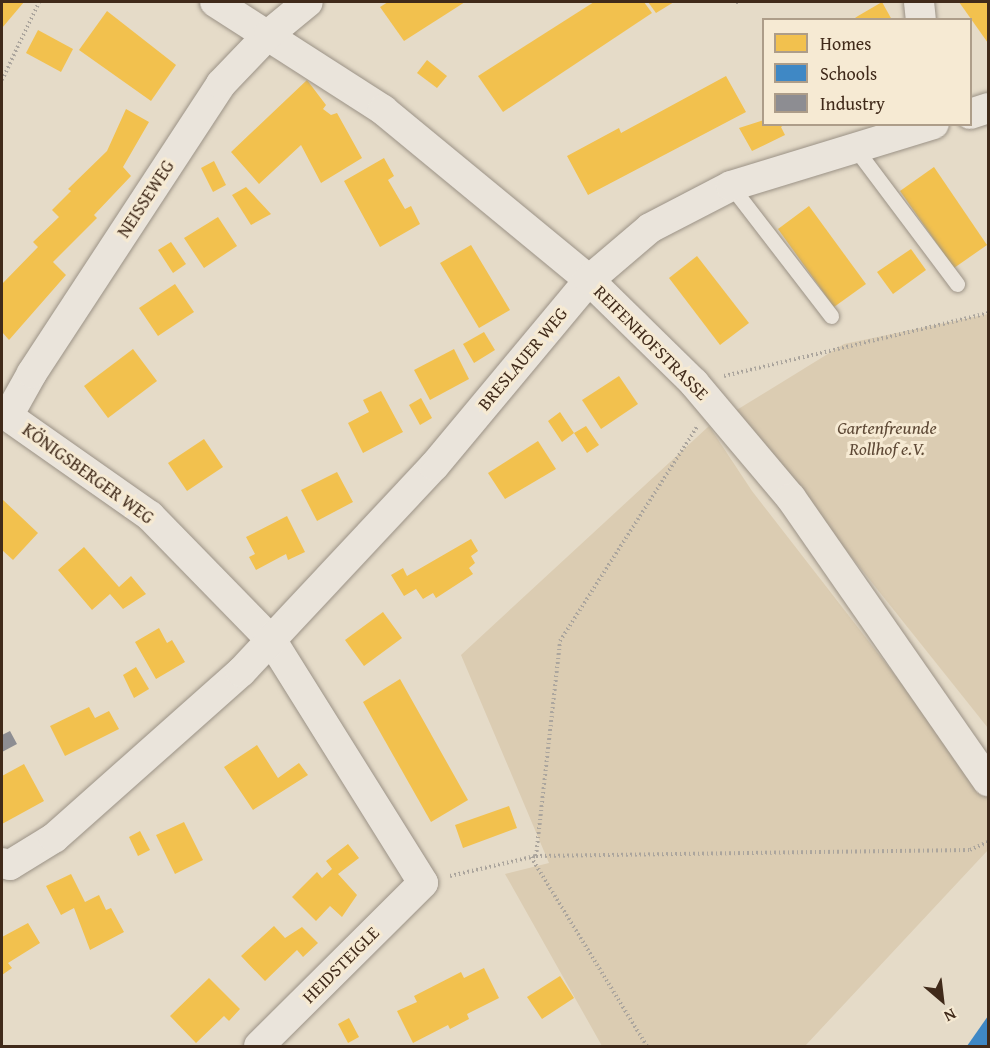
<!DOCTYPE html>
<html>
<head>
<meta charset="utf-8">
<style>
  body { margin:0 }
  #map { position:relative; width:990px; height:1048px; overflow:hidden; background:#e5dbc8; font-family:"Gentium Book Plus",serif }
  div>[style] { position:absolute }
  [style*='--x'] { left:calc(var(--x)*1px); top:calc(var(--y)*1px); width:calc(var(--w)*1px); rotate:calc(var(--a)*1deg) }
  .green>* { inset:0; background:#dbccb2 }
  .homes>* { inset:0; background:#f2c14e }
  .schools>* { inset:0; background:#3f88c5 }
  .industry>* { inset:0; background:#8d8d92 }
  .path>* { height:4px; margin-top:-2px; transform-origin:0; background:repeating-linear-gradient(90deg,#aba59d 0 1.5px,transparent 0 4.5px) }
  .roads { filter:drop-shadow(0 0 2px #9b9286) drop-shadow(0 0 2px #9b9286) }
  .service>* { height:15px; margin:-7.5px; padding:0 7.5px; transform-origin:7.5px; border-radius:7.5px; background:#eae4db }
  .minor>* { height:30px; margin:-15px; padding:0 15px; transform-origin:15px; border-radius:15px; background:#eae4db }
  span { translate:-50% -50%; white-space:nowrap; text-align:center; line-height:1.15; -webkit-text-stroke:6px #f6ead3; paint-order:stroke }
  .street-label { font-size:18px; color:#402a1a }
  .park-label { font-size:18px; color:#5d4835; font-style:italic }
  .frame { position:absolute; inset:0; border:3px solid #402a1a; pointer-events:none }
  .legend { position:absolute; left:762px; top:18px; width:210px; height:108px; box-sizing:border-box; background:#f6ead3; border:2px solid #ad9d89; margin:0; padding:8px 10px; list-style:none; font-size:18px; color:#402a1a }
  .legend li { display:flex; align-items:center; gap:12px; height:30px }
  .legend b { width:30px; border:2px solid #ad9d89 }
  .north { position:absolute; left:912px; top:970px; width:60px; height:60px; -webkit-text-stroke:4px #f6ead3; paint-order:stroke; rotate:152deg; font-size:16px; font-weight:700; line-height:24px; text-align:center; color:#402a1a }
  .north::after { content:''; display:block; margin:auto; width:21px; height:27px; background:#402a1a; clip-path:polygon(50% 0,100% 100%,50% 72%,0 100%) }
</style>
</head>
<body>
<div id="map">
  <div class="green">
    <i style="clip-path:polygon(988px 314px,988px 728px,735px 411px,844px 344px)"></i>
    <i style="clip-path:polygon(709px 426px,752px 491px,988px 795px,988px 850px,805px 1046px,602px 1046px,505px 874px,549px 863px,461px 655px)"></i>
  </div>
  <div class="homes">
    <i style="clip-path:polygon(2px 2px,24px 2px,2px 28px)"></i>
    <i style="clip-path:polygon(388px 2px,465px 2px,404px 41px,380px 7px)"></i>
    <i style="clip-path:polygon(594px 2px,644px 2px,652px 13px,503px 112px,478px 76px)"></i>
    <i style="clip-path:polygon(648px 2px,674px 2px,656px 13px)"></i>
    <i style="clip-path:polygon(882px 2px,892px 20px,852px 20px,858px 16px)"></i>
    <i style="clip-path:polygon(959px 2px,988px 2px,988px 43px)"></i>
    <i style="clip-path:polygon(107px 11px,176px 65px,151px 101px,79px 50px)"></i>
    <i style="clip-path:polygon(38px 30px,73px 49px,61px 72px,26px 53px)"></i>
    <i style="clip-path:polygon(427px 60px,447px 76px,437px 88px,417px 73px)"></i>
    <i style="clip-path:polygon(726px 76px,746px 112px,588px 195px,567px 156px,619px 128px,621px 133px)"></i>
    <i style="clip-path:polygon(307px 80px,326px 105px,323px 109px,331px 115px,337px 113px,362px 158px,321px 183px,301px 145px,259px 184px,231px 152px)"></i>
    <i style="clip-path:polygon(126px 109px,149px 122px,123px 167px,131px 176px,94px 215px,97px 218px,53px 262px,66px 275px,9px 340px,2px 332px,2px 284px,38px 247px,33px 242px,59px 217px,52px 210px,71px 191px,68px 189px,107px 151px)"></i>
    <i style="clip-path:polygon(764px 120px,764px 124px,785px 124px,781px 127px,785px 135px,752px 151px,739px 128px)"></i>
    <i style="clip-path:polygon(384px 158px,394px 176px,388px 180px,405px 209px,411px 206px,420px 224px,380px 247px,344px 181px)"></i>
    <i style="clip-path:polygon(214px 161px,226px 185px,213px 192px,201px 168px)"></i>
    <i style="clip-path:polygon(934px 167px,987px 245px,954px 268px,900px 191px)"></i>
    <i style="clip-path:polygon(246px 187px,271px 214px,251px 225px,232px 195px)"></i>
    <i style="clip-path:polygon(809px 206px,866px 284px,834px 307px,778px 229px)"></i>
    <i style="clip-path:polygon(218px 217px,237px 246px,204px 268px,184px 238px)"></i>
    <i style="clip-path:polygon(171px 242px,186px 264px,173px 273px,158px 250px)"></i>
    <i style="clip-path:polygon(471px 245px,510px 310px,479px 328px,440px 263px)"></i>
    <i style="clip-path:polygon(911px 249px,926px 270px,893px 294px,877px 272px)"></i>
    <i style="clip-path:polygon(697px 256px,749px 323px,720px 345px,669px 278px)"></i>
    <i style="clip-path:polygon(175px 284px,194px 312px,158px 336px,139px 308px)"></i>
    <i style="clip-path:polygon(484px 332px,495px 350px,474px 363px,463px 344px)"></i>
    <i style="clip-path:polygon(133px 349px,157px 381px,108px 418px,84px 386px)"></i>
    <i style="clip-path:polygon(454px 349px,469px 379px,430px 400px,414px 370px)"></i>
    <i style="clip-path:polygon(619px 376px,638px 404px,601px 429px,582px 400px)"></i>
    <i style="clip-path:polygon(381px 391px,403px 432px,363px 453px,348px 423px,369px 412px,363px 400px)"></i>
    <i style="clip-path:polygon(421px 398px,432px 418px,420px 425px,409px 405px)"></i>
    <i style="clip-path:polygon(560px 412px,574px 433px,586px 426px,599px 445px,587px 453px,574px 433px,562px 442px,548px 421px)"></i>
    <i style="clip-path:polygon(204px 439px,223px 467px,187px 491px,168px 463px)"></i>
    <i style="clip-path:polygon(538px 441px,556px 469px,505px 499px,488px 473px)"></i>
    <i style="clip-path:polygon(337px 472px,353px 502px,317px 521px,301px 490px)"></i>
    <i style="clip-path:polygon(2px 499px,38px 533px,13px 560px,2px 550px)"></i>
    <i style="clip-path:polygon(287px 516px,305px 552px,288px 560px,286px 554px,256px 570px,249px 557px,255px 554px,246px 537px)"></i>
    <i style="clip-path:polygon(471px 539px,478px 551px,471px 556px,475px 563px,469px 568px,473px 574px,436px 598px,433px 593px,423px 599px,416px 589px,404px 596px,391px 575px,403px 568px,407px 576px)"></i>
    <i style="clip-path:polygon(84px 547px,119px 587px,131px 576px,146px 594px,123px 609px,110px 594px,92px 610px,58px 570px)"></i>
    <i style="clip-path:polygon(383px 612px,402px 638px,364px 666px,345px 640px)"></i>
    <i style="clip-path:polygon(159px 628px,167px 643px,172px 640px,185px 662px,156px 679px,135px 642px)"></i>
    <i style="clip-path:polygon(136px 667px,149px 689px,134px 698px,123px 675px)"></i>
    <i style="clip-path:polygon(400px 679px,468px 800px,431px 822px,363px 702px)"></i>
    <i style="clip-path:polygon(89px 707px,95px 718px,109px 711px,119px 729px,65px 756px,50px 726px)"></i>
    <i style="clip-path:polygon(257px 745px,278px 778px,299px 763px,308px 775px,253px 810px,224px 767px)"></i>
    <i style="clip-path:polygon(24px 764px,44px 801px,2px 824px,2px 776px)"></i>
    <i style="clip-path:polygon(509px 806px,517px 828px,463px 848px,455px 825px)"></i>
    <i style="clip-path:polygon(184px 822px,203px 860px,175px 874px,156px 835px)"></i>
    <i style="clip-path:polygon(140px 831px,150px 850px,138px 856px,129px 837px)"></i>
    <i style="clip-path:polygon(348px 844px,359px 858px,338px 874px,357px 895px,342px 917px,330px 906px,316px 921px,292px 897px,317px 872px,322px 878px,332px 869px,326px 861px)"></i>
    <i style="clip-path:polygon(71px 874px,85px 902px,99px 895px,106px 910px,111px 908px,124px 932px,90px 950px,74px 908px,61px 915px,46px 886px)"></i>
    <i style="clip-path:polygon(28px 923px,40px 943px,8px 963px,12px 968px,2px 975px,2px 937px)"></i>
    <i style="clip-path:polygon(274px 926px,285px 938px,302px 927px,318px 943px,303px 957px,297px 950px,265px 981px,241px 956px)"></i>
    <i style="clip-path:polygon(484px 968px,499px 998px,467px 1014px,469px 1019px,450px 1029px,448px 1025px,413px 1043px,397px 1011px,417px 1002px,414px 996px,461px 972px,464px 978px)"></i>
    <i style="clip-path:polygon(560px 976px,574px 998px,542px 1019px,527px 997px)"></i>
    <i style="clip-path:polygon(209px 978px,240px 1009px,229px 1021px,224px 1016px,196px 1043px,170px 1016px)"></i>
    <i style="clip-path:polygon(349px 1018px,359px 1037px,348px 1043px,338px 1024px)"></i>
  </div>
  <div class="schools">
    <i style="clip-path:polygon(988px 1016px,988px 1046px,967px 1046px)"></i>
  </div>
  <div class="industry">
    <i style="clip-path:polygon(10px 731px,17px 744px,2px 752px,2px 735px)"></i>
  </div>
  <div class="path">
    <i style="--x:736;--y:2;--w:5;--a:0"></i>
    <i style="--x:2;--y:80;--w:86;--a:-64.6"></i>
    <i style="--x:724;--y:376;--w:271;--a:-13.4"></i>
    <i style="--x:536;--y:856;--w:216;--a:-83.6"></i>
    <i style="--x:560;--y:641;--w:254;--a:-57.4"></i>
    <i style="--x:531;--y:857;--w:222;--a:58.5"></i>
    <i style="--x:450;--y:876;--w:88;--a:-13.1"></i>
    <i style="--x:536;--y:856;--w:434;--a:-0.8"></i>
    <i style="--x:970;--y:850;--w:20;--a:-24"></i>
  </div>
  <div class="roads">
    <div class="service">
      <i style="--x:855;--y:148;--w:170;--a:53.1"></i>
      <i style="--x:731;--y:186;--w:164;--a:52.4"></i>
    </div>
    <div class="minor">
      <i style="--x:215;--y:2;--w:200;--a:32.7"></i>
      <i style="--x:383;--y:110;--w:267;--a:39.5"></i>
      <i style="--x:589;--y:280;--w:147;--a:44.4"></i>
      <i style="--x:694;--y:383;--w:150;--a:49.9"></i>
      <i style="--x:791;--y:498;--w:345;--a:55.2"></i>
      <i style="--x:919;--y:2;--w:18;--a:84"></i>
      <i style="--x:970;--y:114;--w:19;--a:-18"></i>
      <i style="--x:2;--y:412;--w:181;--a:35.1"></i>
      <i style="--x:150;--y:516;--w:175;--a:45.7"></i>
      <i style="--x:272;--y:641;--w:285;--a:58"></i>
      <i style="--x:423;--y:883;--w:231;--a:135.2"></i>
      <i style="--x:8;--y:416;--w:49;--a:-60.8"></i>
      <i style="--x:32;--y:373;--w:345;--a:-56.8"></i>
      <i style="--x:221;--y:84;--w:69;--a:-46.2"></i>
      <i style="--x:269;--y:34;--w:50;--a:-39.4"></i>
      <i style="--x:2;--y:863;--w:8;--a:14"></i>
      <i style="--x:10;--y:865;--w:52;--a:-31.5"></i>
      <i style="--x:54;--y:838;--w:250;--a:-41.6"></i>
      <i style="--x:241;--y:672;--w:282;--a:-46.9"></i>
      <i style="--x:434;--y:466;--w:242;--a:-50.2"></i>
      <i style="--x:589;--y:280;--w:80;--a:-40.4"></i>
      <i style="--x:650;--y:228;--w:91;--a:-27.4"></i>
      <i style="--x:731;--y:186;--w:212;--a:-17"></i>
    </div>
  </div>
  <div class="street-label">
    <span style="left:146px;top:199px;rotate:-57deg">NEISSEWEG</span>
    <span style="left:651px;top:343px;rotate:45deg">REIFENHOFSTRASSE</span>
    <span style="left:523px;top:359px;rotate:-50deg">BRESLAUER WEG</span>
    <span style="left:88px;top:474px;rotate:36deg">KÖNIGSBERGER WEG</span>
    <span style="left:341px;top:965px;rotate:-45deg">HEIDSTEIGLE</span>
  </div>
  <div class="park-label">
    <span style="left:887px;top:439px">Gartenfreunde<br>Rollhof e.V.</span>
  </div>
  <div class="frame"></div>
  <ul class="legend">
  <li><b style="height:16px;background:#f2c14e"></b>Homes</li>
  <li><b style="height:16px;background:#3f88c5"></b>Schools</li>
  <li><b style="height:16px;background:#8d8d92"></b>Industry</li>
  </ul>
  <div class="north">N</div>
</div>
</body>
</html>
